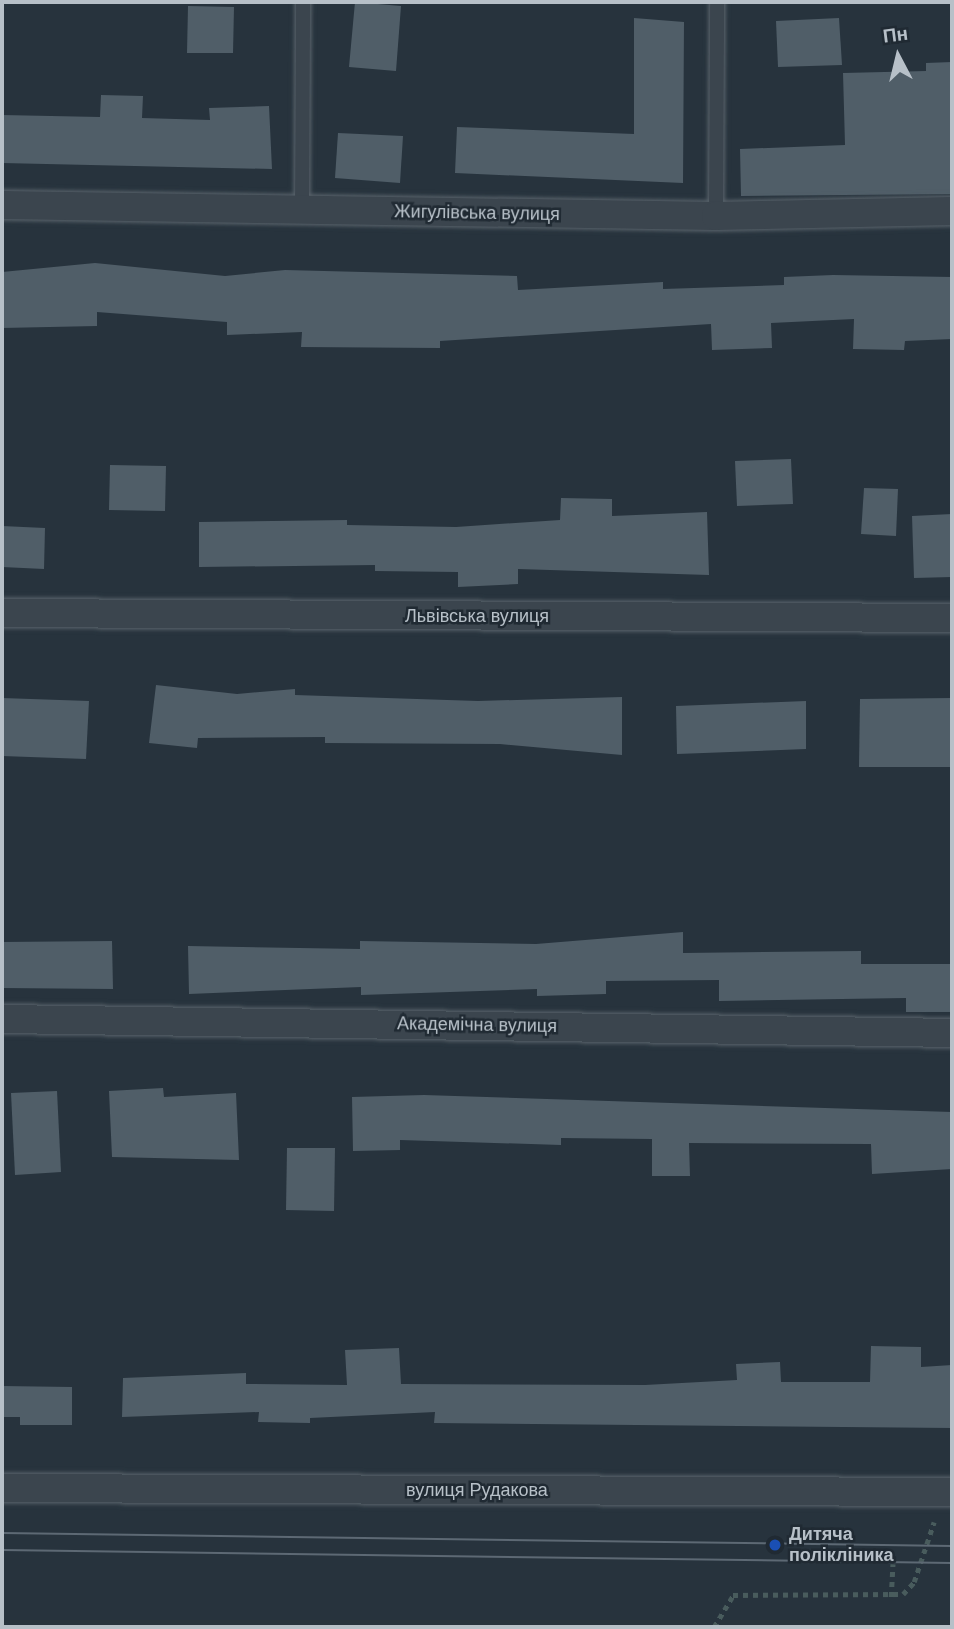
<!DOCTYPE html>
<html>
<head>
<meta charset="utf-8">
<style>
  body { margin:0 }
  #map { position:relative; width:954px; height:1629px; overflow:hidden; background:#27333d; font-family:Arial,sans-serif }
  div>[style] { position:absolute }
  [style*='--x'] { left:calc(var(--x)*1px); top:calc(var(--y)*1px); width:calc(var(--w)*1px); rotate:calc(var(--a)*1deg) }
  .building>* { inset:0; background:#505e68 }
  .path>* { height:4.5px; margin-top:-2.25px; transform-origin:0; background:repeating-linear-gradient(90deg,#495c5d 0 5px,transparent 0 10px) }
  .roads { filter:drop-shadow(0 0 2px #59636b) drop-shadow(0 0 2px #59636b) }
  .lane>* { height:14px; margin:-7px; padding:0 7px; transform-origin:7px; border-radius:7px; background:#3b454e }
  .street>* { height:28px; margin:-14px; padding:0 14px; transform-origin:14px; border-radius:14px; background:#3b454e }
  .tram>* { height:2px; margin:-1px; padding:0 1px; transform-origin:1px; border-radius:1px; background:#5d6974 }
  .dots>* { width:19px; height:19px; translate:-50% -50%; box-sizing:border-box; border:4px solid #202a33; border-radius:50% }
  span { translate:-50% -50%; white-space:nowrap; text-align:center; line-height:1.15; -webkit-text-stroke:5px #202a33; paint-order:stroke }
  .street-label { font-size:18px; color:#b7c0c8 }
  .poi-label { font-size:18px; color:#b7c0c8; font-weight:700 }
  .left { translate:0 -50%; text-align:left }
  .frame { position:absolute; inset:0; border:4px solid #b7c0c8; pointer-events:none }
  .north { position:absolute; left:863px; top:21px; width:70px; height:70px; -webkit-text-stroke:5px #202a33; paint-order:stroke; rotate:353deg; font-size:19px; font-weight:700; line-height:28px; text-align:center; color:#b7c0c8 }
  .north::after { content:''; display:block; margin:auto; width:24px; height:32px; background:#b7c0c8; clip-path:polygon(50% 0,100% 100%,50% 72%,0 100%) }
</style>
</head>
<body>
<div id="map">
  <div class="building">
    <i style="clip-path:polygon(355px 2px,401px 6px,396px 71px,349px 67px)"></i>
    <i style="clip-path:polygon(188px 6px,234px 7px,233px 53px,187px 53px)"></i>
    <i style="clip-path:polygon(634px 18px,684px 22px,683px 183px,455px 173px,457px 127px,634px 134px)"></i>
    <i style="clip-path:polygon(839px 18px,842px 65px,778px 67px,776px 21px)"></i>
    <i style="clip-path:polygon(952px 62px,952px 194px,741px 196px,740px 149px,845px 145px,843px 73px,926px 71px,926px 63px)"></i>
    <i style="clip-path:polygon(101px 95px,143px 96px,142px 118px,210px 120px,209px 108px,269px 106px,272px 169px,2px 163px,2px 115px,100px 117px)"></i>
    <i style="clip-path:polygon(338px 133px,403px 136px,400px 183px,335px 178px)"></i>
    <i style="clip-path:polygon(95px 263px,225px 276px,285px 270px,517px 276px,518px 290px,663px 282px,663px 289px,784px 285px,784px 277px,833px 275px,952px 277px,952px 339px,905px 341px,904px 350px,853px 349px,854px 319px,771px 323px,772px 348px,712px 350px,711px 324px,440px 341px,440px 348px,301px 347px,302px 332px,227px 335px,227px 322px,97px 312px,97px 326px,2px 328px,2px 272px)"></i>
    <i style="clip-path:polygon(791px 459px,793px 504px,737px 506px,735px 461px)"></i>
    <i style="clip-path:polygon(110px 465px,166px 466px,165px 511px,109px 510px)"></i>
    <i style="clip-path:polygon(864px 488px,898px 489px,896px 536px,861px 534px)"></i>
    <i style="clip-path:polygon(561px 498px,612px 499px,612px 516px,707px 512px,709px 575px,518px 569px,518px 584px,458px 587px,458px 572px,375px 571px,375px 565px,199px 567px,199px 522px,347px 520px,347px 525px,456px 527px,560px 520px)"></i>
    <i style="clip-path:polygon(952px 514px,952px 577px,914px 578px,912px 516px)"></i>
    <i style="clip-path:polygon(2px 526px,45px 528px,44px 569px,2px 567px)"></i>
    <i style="clip-path:polygon(156px 685px,237px 694px,295px 689px,295px 695px,478px 701px,622px 697px,622px 755px,500px 744px,325px 743px,325px 737px,198px 738px,197px 748px,149px 743px)"></i>
    <i style="clip-path:polygon(2px 698px,89px 701px,86px 759px,2px 756px)"></i>
    <i style="clip-path:polygon(952px 698px,952px 767px,859px 767px,860px 699px)"></i>
    <i style="clip-path:polygon(806px 701px,806px 749px,677px 754px,676px 706px)"></i>
    <i style="clip-path:polygon(683px 932px,683px 953px,861px 951px,861px 964px,952px 964px,952px 1012px,906px 1012px,906px 998px,719px 1001px,719px 980px,606px 981px,606px 994px,537px 996px,537px 989px,361px 995px,361px 987px,189px 994px,188px 946px,360px 949px,360px 941px,536px 944px)"></i>
    <i style="clip-path:polygon(112px 941px,113px 989px,2px 988px,2px 942px)"></i>
    <i style="clip-path:polygon(163px 1088px,164px 1097px,236px 1093px,239px 1160px,112px 1157px,109px 1091px)"></i>
    <i style="clip-path:polygon(57px 1091px,61px 1172px,15px 1175px,11px 1093px)"></i>
    <i style="clip-path:polygon(424px 1095px,952px 1112px,952px 1169px,872px 1174px,871px 1144px,689px 1143px,690px 1176px,652px 1176px,652px 1139px,561px 1138px,561px 1145px,400px 1140px,400px 1150px,353px 1151px,352px 1097px)"></i>
    <i style="clip-path:polygon(287px 1148px,335px 1148px,334px 1211px,286px 1210px)"></i>
    <i style="clip-path:polygon(871px 1346px,921px 1347px,921px 1367px,952px 1365px,952px 1428px,434px 1423px,435px 1412px,310px 1418px,310px 1423px,258px 1422px,259px 1412px,122px 1417px,123px 1378px,246px 1373px,246px 1384px,347px 1385px,345px 1350px,399px 1348px,401px 1384px,645px 1385px,737px 1380px,736px 1364px,780px 1362px,781px 1382px,870px 1382px)"></i>
    <i style="clip-path:polygon(2px 1386px,72px 1387px,72px 1425px,20px 1425px,20px 1417px,2px 1417px)"></i>
  </div>
  <div class="path">
    <i style="--x:891;--y:1597;--w:33;--a:-87"></i>
    <i style="--x:714;--y:1627;--w:37;--a:-59"></i>
    <i style="--x:733;--y:1595;--w:170;--a:-0.3"></i>
    <i style="--x:903;--y:1594;--w:16;--a:-47"></i>
    <i style="--x:914;--y:1582;--w:63;--a:-71.6"></i>
  </div>
  <div class="roads">
    <div class="lane">
      <i style="--x:302;--y:211;--w:209;--a:-89.7"></i>
      <i style="--x:716;--y:216;--w:214;--a:-89.7"></i>
    </div>
    <div class="street">
      <i style="--x:2;--y:205;--w:714;--a:0.88"></i>
      <i style="--x:716;--y:216;--w:236;--a:-1.2"></i>
      <i style="--x:2;--y:613;--w:950;--a:0.3"></i>
      <i style="--x:2;--y:1019;--w:950;--a:0.84"></i>
      <i style="--x:2;--y:1488;--w:950;--a:0.24"></i>
    </div>
  </div>
  <div class="tram">
    <i style="--x:2;--y:1533;--w:950;--a:0.78"></i>
    <i style="--x:2;--y:1550;--w:950;--a:0.78"></i>
  </div>
  <div class="dots">
    <i style="left:775px;top:1545px;background:#1a4fb4"></i>
  </div>
  <div class="street-label">
    <span style="left:477px;top:213px;rotate:1deg">Жигулівська вулиця</span>
    <span style="left:477px;top:616px">Львівська вулиця</span>
    <span style="left:477px;top:1025px;rotate:1deg">Академічна вулиця</span>
    <span style="left:477px;top:1490px">вулиця Рудакова</span>
  </div>
  <div class="poi-label">
    <span class="left" style="left:789px;top:1545px">Дитяча<br>полікліника</span>
  </div>
  <div class="frame"></div>
  <div class="north">Пн</div>
</div>
</body>
</html>
